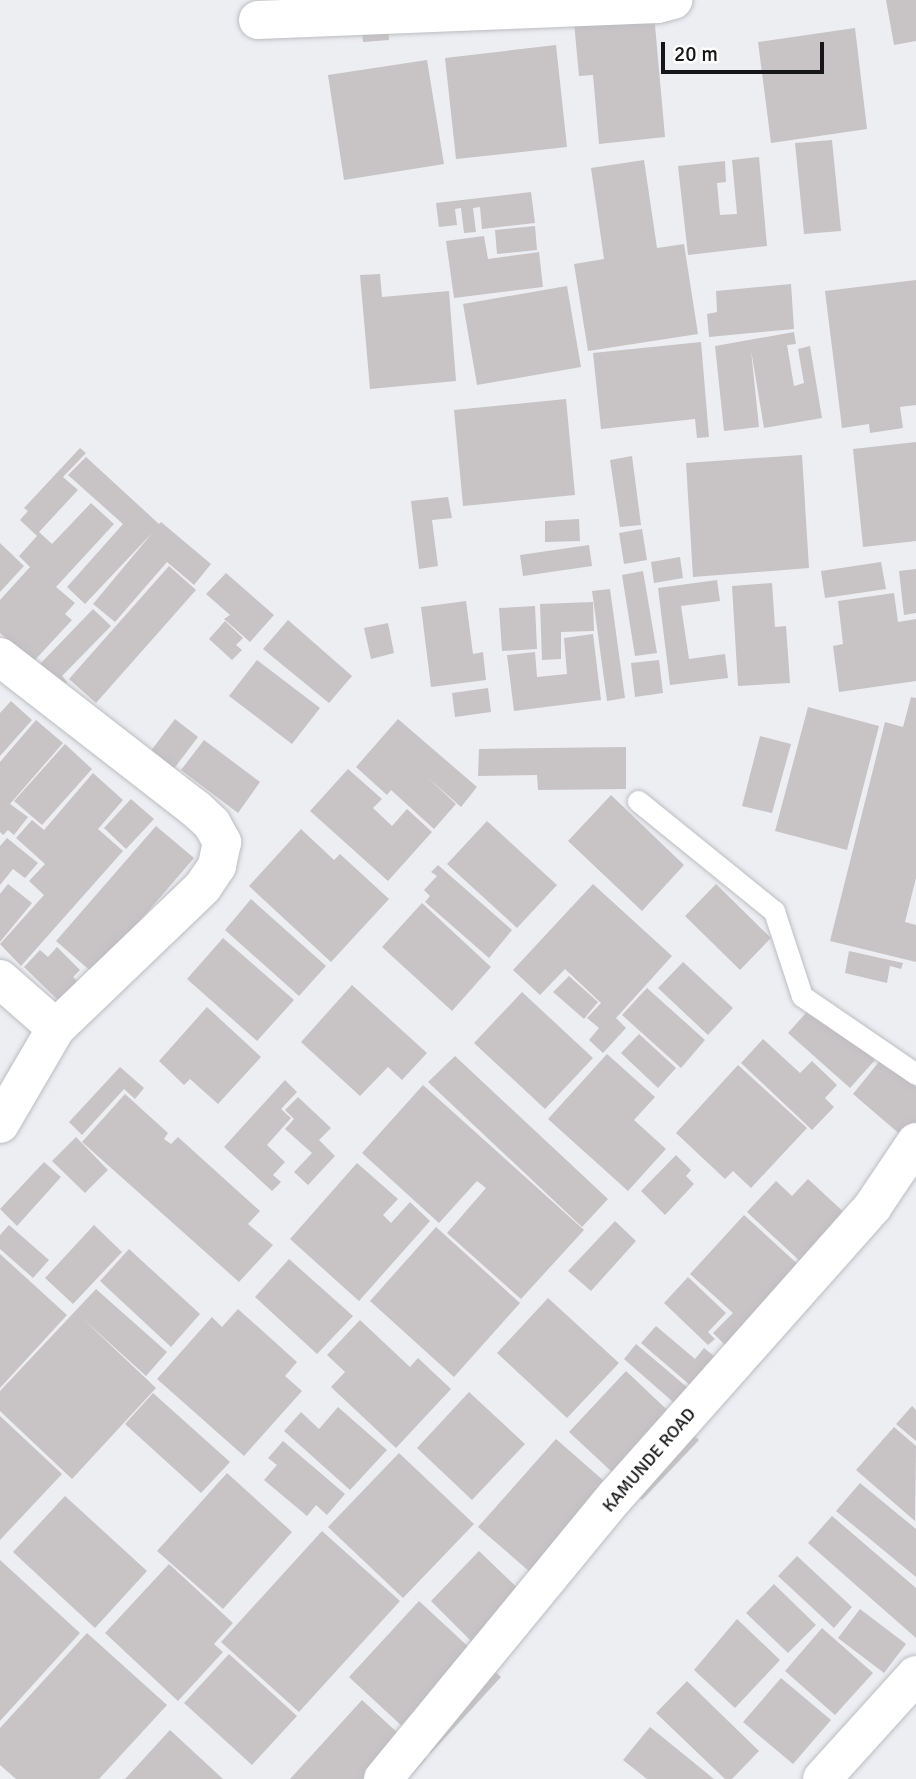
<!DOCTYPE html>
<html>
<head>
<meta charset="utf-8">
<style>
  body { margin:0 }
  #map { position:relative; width:916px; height:1779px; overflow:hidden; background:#edeef2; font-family:Signika,sans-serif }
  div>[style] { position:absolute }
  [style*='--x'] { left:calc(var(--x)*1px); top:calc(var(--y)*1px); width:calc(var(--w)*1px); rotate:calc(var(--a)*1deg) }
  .building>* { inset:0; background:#c8c3c5 }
  .roads { filter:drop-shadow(0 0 2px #bcbdc2) drop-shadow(0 0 2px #bcbdc2) }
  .service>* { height:21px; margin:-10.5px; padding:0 10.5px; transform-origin:10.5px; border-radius:10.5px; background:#fff }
  .minor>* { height:38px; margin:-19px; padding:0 19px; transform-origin:19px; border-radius:19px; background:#fff }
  span { translate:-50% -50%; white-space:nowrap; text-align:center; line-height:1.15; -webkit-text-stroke:5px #fff; paint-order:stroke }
  .street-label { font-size:18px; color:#161618 }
  .scale { position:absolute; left:661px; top:42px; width:163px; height:32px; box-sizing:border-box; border:4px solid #161618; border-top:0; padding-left:9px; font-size:21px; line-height:24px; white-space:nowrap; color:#161618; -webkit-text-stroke:5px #fff; paint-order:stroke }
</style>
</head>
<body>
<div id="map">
  <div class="building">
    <i style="clip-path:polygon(886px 0,916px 0,916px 41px,894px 45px)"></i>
    <i style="clip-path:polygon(387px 13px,389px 40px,363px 42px,361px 15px)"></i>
    <i style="clip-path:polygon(654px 14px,665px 137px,599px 144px,593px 75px,579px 76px,574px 22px)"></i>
    <i style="clip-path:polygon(855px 28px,867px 129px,771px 143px,758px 42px)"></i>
    <i style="clip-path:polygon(556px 45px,567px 147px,456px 159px,445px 58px)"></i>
    <i style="clip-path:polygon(427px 60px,444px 164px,344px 180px,328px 75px)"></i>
    <i style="clip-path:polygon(832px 140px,841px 231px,804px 234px,795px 143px)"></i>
    <i style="clip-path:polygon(759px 157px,767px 246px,688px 255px,678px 166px,725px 161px,726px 182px,717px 183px,720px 215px,737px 214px,732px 160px)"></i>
    <i style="clip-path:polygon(644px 160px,657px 248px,684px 244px,698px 334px,588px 351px,574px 264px,604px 259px,591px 168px)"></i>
    <i style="clip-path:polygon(531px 192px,535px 223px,482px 229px,480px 207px,473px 208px,476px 232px,464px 233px,461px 208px,455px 209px,457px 225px,439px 227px,436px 203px)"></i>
    <i style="clip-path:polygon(535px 226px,537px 250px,497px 254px,495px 230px)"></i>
    <i style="clip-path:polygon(484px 236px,488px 259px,539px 252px,543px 287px,454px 298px,446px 241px)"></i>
    <i style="clip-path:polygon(380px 274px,382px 297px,449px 291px,456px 381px,370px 389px,360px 275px)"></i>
    <i style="clip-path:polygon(916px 280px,916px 405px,900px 407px,903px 428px,870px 433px,869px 424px,842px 428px,825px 291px)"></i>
    <i style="clip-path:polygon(791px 284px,794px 329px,709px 337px,707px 314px,717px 312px,716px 291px)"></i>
    <i style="clip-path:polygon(567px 286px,581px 367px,477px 385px,463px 304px)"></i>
    <i style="clip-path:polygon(794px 332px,796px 344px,787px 345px,794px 386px,804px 383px,798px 349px,810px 346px,822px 418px,764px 428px,751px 350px,759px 427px,724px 431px,715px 346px)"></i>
    <i style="clip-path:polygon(701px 342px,709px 437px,697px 438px,695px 419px,601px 429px,593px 353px)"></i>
    <i style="clip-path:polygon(566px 399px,575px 495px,463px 506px,454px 410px)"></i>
    <i style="clip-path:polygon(916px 442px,916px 541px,863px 547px,853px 449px)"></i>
    <i style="clip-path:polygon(80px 448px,86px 453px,63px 477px,78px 490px,39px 532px,52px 544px,91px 503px,114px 524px,56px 587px,75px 603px,65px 614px,72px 620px,33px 662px,0 633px,0 600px,30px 567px,19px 556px,37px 536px,20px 520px,28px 511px,24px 508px)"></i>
    <i style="clip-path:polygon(802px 455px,809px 568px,693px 577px,686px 463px)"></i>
    <i style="clip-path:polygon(632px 456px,641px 525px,620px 527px,610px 460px)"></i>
    <i style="clip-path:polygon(86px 457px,159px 524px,161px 522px,211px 564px,194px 585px,167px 562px,115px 622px,93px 604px,153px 532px,85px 604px,67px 587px,123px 524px,68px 475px)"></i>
    <i style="clip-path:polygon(448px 497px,452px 518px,432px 520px,438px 566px,419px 569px,411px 501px)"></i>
    <i style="clip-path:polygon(579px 519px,580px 541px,545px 542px,545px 521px)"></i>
    <i style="clip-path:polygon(642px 529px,647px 560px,624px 564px,619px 533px)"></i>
    <i style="clip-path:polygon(0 543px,24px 566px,0 592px)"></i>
    <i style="clip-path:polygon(589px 545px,592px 566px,523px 576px,520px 555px)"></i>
    <i style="clip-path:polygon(680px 557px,683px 578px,654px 583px,651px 562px)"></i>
    <i style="clip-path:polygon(881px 562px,886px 589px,825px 598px,821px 571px)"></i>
    <i style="clip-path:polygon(169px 566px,196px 590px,96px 703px,69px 679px)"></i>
    <i style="clip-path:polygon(916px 569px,916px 613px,904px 615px,899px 571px)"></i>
    <i style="clip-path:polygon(643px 571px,657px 653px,635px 656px,622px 575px)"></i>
    <i style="clip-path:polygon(226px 573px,274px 615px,250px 642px,224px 619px,230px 615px,206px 594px)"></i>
    <i style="clip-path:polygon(717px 580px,720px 601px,681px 606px,689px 659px,725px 654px,728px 678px,670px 685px,658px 588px)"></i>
    <i style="clip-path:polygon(772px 583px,775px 627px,786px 626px,790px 683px,738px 686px,732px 586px)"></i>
    <i style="clip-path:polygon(610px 589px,625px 698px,607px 701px,592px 591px)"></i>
    <i style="clip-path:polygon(894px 593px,898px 622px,916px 619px,916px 681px,839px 692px,833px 646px,843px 644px,838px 601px)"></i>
    <i style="clip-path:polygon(466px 601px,473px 654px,483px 652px,486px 680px,431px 687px,421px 607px)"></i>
    <i style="clip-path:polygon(593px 602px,594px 631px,561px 632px,561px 659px,542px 660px,540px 604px)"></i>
    <i style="clip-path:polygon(535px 606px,537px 649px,502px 651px,499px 608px)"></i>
    <i style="clip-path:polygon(93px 609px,111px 626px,62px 676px,67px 682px,63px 687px,40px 664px)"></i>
    <i style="clip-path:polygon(288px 620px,352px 676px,329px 703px,263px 649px)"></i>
    <i style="clip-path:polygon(225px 621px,243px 638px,236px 645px,242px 650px,232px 660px,209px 639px)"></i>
    <i style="clip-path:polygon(388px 623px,394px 653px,371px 659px,364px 628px)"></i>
    <i style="clip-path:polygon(593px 634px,601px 700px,514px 711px,507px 655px,535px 652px,537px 677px,567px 674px,564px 638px)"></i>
    <i style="clip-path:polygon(257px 660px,320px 708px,292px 744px,229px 696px)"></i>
    <i style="clip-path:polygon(659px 660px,663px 693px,635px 697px,631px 663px)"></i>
    <i style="clip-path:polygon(488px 688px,491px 712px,455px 717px,452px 693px)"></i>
    <i style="clip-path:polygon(911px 697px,916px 698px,916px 878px,905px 922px,916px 925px,916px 962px,830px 941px,885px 722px,903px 727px)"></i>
    <i style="clip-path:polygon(11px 701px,32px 720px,0 756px,0 713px)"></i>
    <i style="clip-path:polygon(808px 707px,879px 726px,847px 850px,775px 831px)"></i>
    <i style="clip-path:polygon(175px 719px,198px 737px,173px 770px,150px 752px)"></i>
    <i style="clip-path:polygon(398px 719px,477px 787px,461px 807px,426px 776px,456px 804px,434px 829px,391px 790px,387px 795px,356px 767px)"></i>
    <i style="clip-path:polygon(36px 720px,63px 743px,10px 804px,28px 817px,14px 835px,8px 830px,3px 835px,0 832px,0 762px)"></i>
    <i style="clip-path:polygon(760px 736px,791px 744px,772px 813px,742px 806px)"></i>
    <i style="clip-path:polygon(204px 740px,260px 782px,238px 813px,181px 770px)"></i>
    <i style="clip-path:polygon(65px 744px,92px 769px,42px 825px,14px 801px)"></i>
    <i style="clip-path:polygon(626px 747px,626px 789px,538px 790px,537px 775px,478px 776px,479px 749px)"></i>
    <i style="clip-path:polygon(348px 769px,382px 799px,373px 808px,392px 826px,407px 809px,432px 832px,388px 881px,310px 811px)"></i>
    <i style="clip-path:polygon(93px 773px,123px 800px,98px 829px,123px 851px,21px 966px,0 944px,44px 895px,29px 881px,45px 864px,16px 838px,32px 820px,44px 830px)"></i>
    <i style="clip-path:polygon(611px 795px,684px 865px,642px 911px,568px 841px)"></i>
    <i style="clip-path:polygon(131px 799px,154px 819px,126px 849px,104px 828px)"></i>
    <i style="clip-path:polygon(487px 821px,557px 885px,517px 928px,447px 864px)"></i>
    <i style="clip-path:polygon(156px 826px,194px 858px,94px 974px,56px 941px)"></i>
    <i style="clip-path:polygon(301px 829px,334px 860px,340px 854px,389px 899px,331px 962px,249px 886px)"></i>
    <i style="clip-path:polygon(7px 838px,38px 863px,25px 878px,13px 869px,0 885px,0 846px)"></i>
    <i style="clip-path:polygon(438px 865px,512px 930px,489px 958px,425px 902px,430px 896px,424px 890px,437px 876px,431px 872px)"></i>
    <i style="clip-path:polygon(8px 884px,32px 903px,0 942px,0 894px)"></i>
    <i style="clip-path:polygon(593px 884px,672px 956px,616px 1018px,626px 1028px,603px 1053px,589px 1040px,599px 1028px,587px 1018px,601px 1003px,565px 969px,540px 995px,513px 970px)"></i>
    <i style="clip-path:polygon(716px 884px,771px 938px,740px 970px,685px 916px)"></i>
    <i style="clip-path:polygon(251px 899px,326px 966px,299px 996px,225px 930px)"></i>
    <i style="clip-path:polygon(422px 903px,491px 967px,452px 1011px,382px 947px)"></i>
    <i style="clip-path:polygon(223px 938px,294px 1000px,257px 1041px,187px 979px)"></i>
    <i style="clip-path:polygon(57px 947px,80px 970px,73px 977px,84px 988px,65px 1007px,24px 967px,40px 950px,48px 957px)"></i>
    <i style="clip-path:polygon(849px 951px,903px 963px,901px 969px,890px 966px,887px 983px,845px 973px)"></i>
    <i style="clip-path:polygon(683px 962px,733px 1008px,708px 1035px,658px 988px)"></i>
    <i style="clip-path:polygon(569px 976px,598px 1002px,584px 1019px,553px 992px)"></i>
    <i style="clip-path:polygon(352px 985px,427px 1053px,402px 1080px,388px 1067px,360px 1096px,301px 1042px)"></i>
    <i style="clip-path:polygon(647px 988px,705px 1040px,681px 1068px,622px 1015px)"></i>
    <i style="clip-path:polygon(522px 992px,593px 1058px,545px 1109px,474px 1043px)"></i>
    <i style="clip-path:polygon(813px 1005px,875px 1060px,850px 1088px,788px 1033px)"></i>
    <i style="clip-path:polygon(207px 1007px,261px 1057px,218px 1104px,190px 1079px,184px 1085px,159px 1061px)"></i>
    <i style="clip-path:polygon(639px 1034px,676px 1068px,658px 1088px,621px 1053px)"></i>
    <i style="clip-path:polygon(763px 1039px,800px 1073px,812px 1061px,837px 1085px,825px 1098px,834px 1107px,812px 1130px,741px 1063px)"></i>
    <i style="clip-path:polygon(607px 1054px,655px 1097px,634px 1120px,666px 1149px,628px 1191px,548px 1119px)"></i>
    <i style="clip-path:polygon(455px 1056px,608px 1199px,582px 1227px,428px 1082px)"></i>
    <i style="clip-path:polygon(882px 1058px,916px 1087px,916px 1148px,853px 1094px)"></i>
    <i style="clip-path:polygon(738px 1065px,807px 1128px,751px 1188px,733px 1171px,725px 1179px,676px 1133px)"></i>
    <i style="clip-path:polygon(120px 1067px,144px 1088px,135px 1099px,124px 1089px,82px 1135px,69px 1122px)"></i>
    <i style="clip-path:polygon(285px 1080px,297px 1092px,281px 1109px,291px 1118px,267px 1145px,285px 1162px,273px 1175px,281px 1182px,272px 1191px,224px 1147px)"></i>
    <i style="clip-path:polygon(423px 1085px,584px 1230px,521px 1299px,447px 1233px,486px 1188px,477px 1181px,439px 1223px,362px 1153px)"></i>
    <i style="clip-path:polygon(125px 1094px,168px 1133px,164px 1139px,171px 1144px,178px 1137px,260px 1211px,248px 1224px,273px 1245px,239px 1282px,82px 1142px)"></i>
    <i style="clip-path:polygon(298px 1097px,331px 1128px,319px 1140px,335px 1156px,308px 1185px,294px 1172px,312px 1153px,285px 1129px,294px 1119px,285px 1110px)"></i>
    <i style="clip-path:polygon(76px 1137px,108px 1170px,85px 1193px,52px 1161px)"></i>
    <i style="clip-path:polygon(676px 1155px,691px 1170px,686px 1176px,694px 1184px,665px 1215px,641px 1191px)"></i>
    <i style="clip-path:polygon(44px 1162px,61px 1177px,17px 1226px,0 1209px)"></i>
    <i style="clip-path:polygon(357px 1163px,398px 1199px,383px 1215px,391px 1223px,410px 1202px,430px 1221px,359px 1301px,290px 1239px)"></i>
    <i style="clip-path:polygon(808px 1179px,849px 1217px,827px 1286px,747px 1212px,776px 1181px,792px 1196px)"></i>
    <i style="clip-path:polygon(744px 1215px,803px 1269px,767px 1344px,740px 1320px,761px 1341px,749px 1355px,759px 1365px,752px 1372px,713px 1333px,733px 1313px,690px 1274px)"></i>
    <i style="clip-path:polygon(615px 1221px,636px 1241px,591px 1291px,568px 1271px)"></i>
    <i style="clip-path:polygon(9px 1225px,49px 1260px,33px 1278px,0 1249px,0 1235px)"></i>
    <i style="clip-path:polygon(94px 1225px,122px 1252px,73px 1304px,45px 1278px)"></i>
    <i style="clip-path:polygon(436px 1227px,520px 1303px,454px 1377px,370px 1301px)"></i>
    <i style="clip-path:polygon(129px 1249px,200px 1314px,171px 1347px,100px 1281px)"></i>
    <i style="clip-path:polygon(0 1254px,67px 1315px,0 1388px)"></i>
    <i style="clip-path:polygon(289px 1259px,353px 1316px,317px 1354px,255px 1297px)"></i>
    <i style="clip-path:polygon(688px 1277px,726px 1313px,708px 1332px,715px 1339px,708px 1345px,664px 1303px)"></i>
    <i style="clip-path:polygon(96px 1289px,167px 1352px,146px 1376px,81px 1317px,156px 1388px,72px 1479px,0 1411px,0 1391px)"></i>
    <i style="clip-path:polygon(548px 1298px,619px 1363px,567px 1418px,497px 1353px)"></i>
    <i style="clip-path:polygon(238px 1309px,297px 1362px,285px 1376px,302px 1391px,244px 1456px,157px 1379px,212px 1317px,222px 1327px)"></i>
    <i style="clip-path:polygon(360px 1320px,410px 1367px,418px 1358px,451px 1389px,396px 1448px,331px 1387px,345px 1372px,327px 1355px)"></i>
    <i style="clip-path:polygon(656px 1326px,695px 1359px,704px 1348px,729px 1368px,704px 1397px,641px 1343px)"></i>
    <i style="clip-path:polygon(636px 1344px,701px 1399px,688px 1415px,624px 1359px)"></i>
    <i style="clip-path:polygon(626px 1371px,699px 1440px,642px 1500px,569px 1432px)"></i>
    <i style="clip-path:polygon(469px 1392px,525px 1444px,472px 1500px,417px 1448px)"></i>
    <i style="clip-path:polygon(153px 1393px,230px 1462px,201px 1493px,125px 1424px)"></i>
    <i style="clip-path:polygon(912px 1406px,916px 1410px,916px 1441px,896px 1424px)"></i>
    <i style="clip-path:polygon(338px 1407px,387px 1450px,350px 1490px,284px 1431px,301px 1412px,319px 1429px)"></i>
    <i style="clip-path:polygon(0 1416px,62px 1474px,0 1540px)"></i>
    <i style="clip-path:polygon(894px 1427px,916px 1446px,915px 1521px,856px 1470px)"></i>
    <i style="clip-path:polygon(556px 1439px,628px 1502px,551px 1590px,478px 1527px)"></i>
    <i style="clip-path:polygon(283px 1441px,345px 1494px,327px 1515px,316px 1505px,307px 1516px,264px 1480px,277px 1465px,268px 1458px)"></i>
    <i style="clip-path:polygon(399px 1453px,474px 1524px,403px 1598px,328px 1527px)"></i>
    <i style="clip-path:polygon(227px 1473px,292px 1532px,223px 1609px,157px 1551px)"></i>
    <i style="clip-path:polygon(860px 1483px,916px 1529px,916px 1577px,836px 1511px)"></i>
    <i style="clip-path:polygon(65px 1496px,147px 1571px,95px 1628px,13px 1552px)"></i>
    <i style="clip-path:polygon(832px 1516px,916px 1588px,916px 1638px,808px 1543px)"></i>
    <i style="clip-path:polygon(322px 1531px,400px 1601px,299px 1712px,221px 1642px)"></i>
    <i style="clip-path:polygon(479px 1551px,527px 1597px,478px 1648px,431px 1601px)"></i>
    <i style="clip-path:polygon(797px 1556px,852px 1607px,834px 1628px,778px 1576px)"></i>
    <i style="clip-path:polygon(0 1560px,80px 1633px,0 1721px)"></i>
    <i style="clip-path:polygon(169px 1564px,233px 1623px,214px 1644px,223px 1652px,178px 1701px,105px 1633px)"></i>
    <i style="clip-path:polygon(774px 1584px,816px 1625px,788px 1653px,746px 1613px)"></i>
    <i style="clip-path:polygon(419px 1601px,501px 1677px,431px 1753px,349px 1677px)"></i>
    <i style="clip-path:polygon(860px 1609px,906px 1644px,884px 1673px,838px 1638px)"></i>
    <i style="clip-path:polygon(737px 1619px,780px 1660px,735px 1708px,694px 1670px)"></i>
    <i style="clip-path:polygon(822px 1628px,873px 1673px,835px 1715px,785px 1671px)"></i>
    <i style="clip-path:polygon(87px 1633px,167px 1705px,99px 1779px,16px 1779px,0 1765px,0 1728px)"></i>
    <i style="clip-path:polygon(229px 1654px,297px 1716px,252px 1765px,184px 1703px)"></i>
    <i style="clip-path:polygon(781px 1678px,831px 1720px,793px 1764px,743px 1722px)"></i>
    <i style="clip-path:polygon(687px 1681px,759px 1751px,732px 1779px,725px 1779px,656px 1713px)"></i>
    <i style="clip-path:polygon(362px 1700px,426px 1759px,408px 1779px,290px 1779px)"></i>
    <i style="clip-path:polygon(650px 1727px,714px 1779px,647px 1779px,623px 1760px)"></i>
    <i style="clip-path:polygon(170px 1730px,223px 1779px,125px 1779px)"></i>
  </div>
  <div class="roads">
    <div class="service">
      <i style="--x:638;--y:801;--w:175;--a:39"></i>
      <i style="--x:774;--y:911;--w:89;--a:71.8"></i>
      <i style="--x:802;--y:996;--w:138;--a:34.4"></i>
    </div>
    <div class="minor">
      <i style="--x:258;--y:20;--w:400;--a:-2.3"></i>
      <i style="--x:658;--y:4;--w:16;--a:-15"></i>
      <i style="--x:0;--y:657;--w:247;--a:37.8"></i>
      <i style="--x:195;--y:808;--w:23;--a:43"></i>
      <i style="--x:212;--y:824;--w:21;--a:61"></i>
      <i style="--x:222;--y:842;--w:25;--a:102"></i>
      <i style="--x:217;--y:866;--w:25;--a:124"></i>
      <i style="--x:203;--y:887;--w:204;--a:136.2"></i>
      <i style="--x:56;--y:1028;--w:111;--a:120.3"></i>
      <i style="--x:0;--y:979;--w:74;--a:41.2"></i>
      <i style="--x:383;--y:1779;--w:365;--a:-50.6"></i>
      <i style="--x:615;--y:1497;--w:389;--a:-48.4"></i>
      <i style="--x:873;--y:1206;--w:77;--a:-56.1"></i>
      <i style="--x:822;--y:1779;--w:140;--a:-47.9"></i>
    </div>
  </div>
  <div class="street-label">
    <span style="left:649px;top:1460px;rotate:-49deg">KAMUNDE ROAD</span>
  </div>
  <div class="scale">20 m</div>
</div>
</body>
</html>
